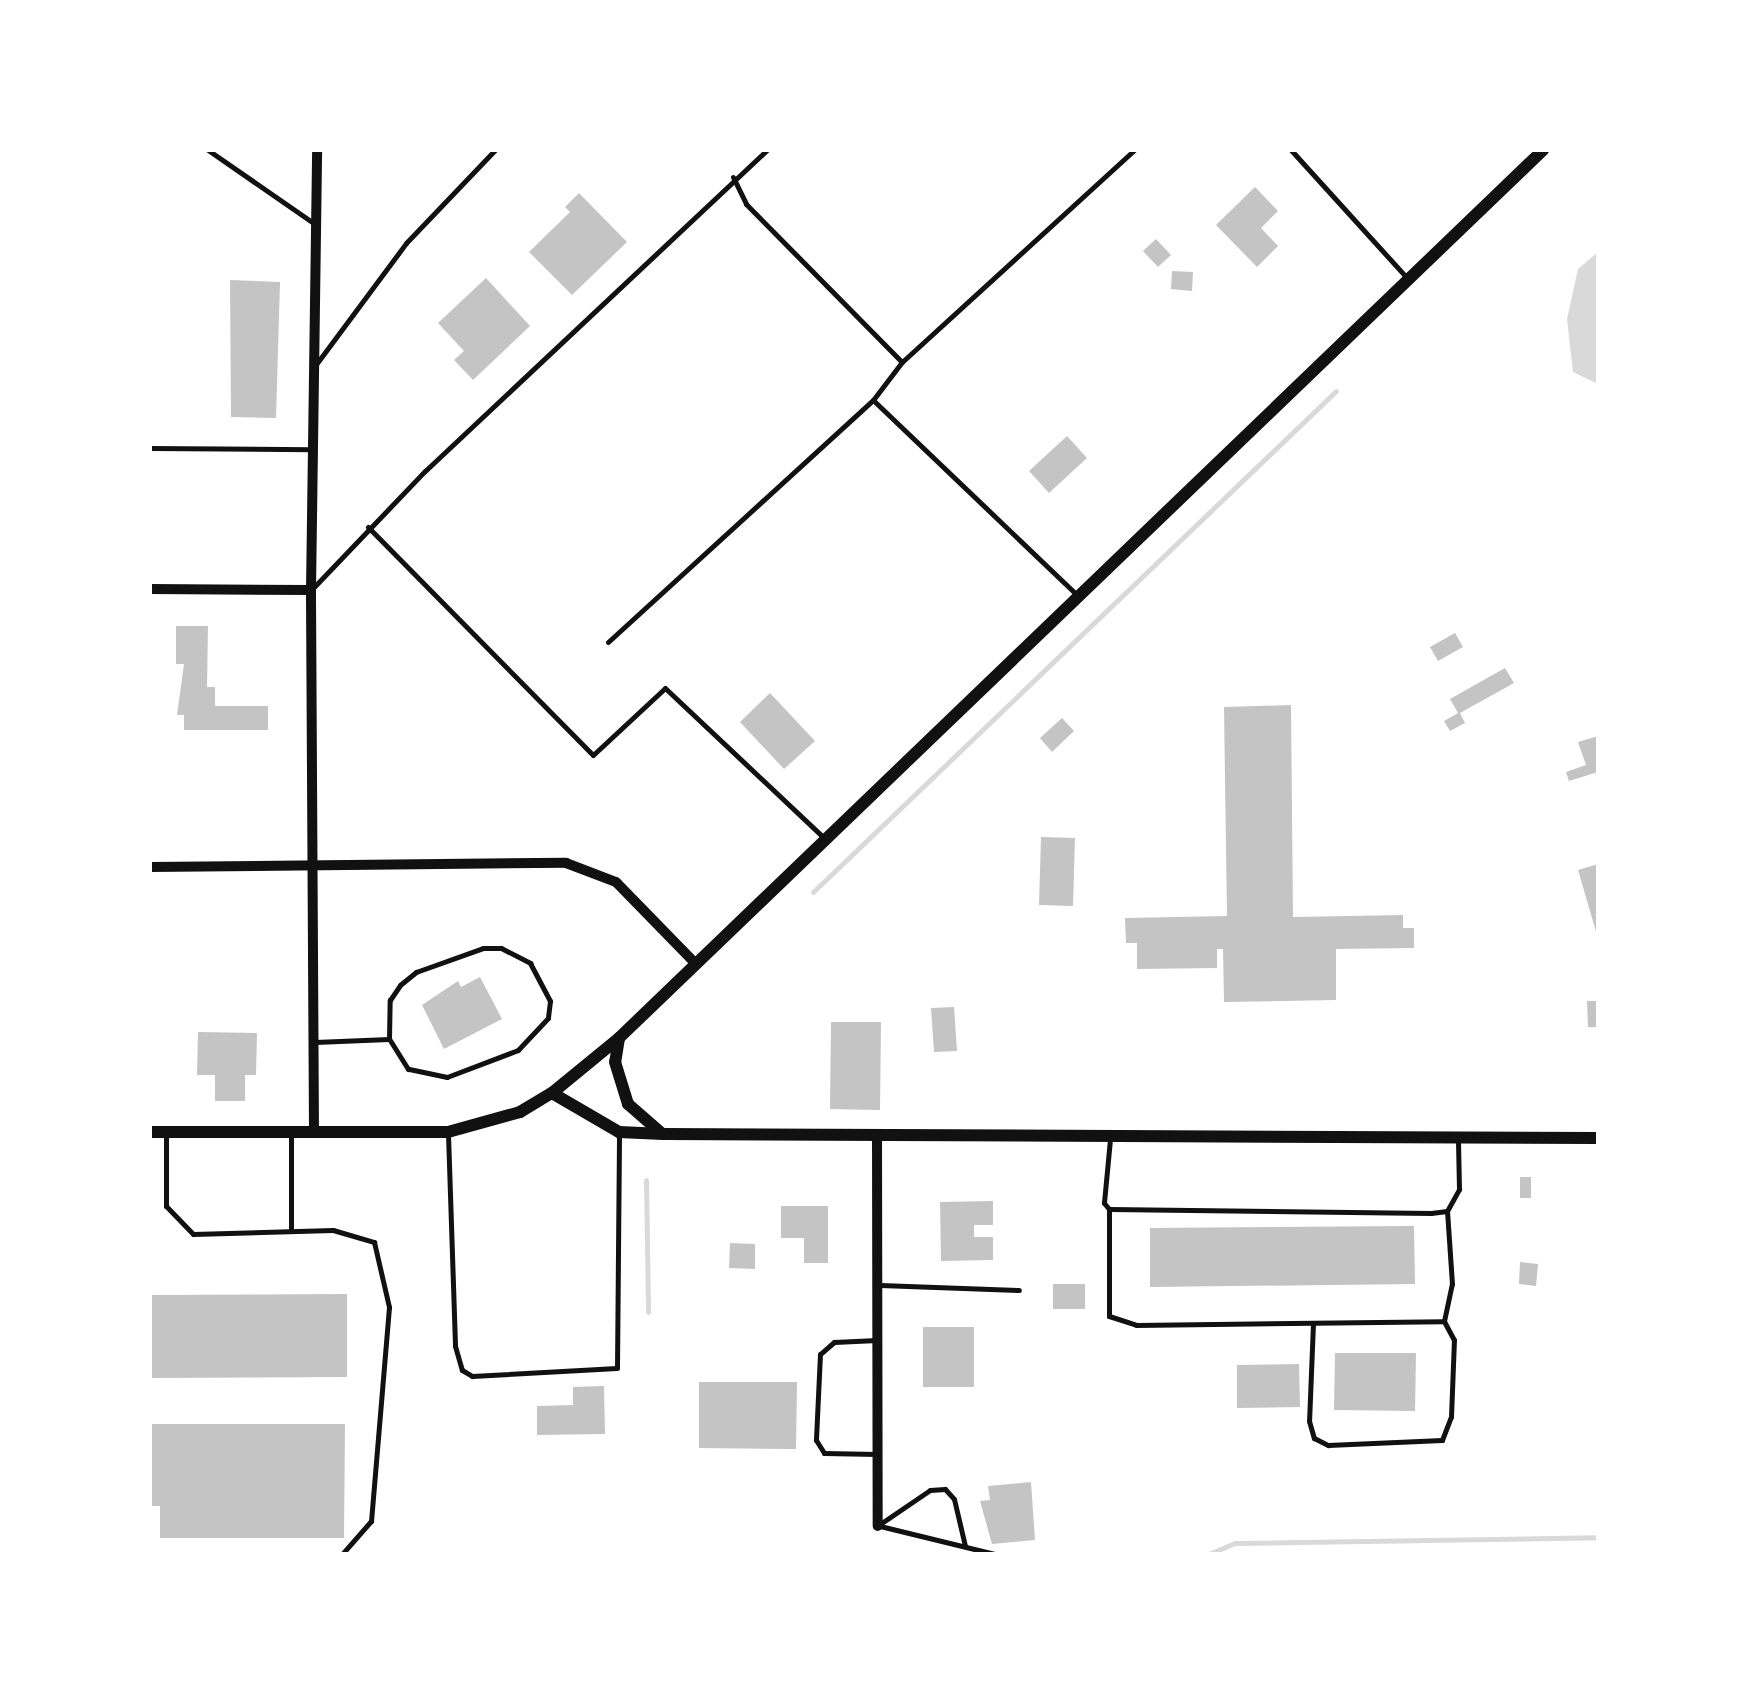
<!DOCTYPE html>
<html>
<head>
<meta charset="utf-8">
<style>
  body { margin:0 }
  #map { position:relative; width:1748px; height:1704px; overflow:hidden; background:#fff; font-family:"IBM Plex Sans",sans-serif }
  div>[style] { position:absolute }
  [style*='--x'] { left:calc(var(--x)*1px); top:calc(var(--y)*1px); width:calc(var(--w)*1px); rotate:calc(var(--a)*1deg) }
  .water>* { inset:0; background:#d9d9d9 }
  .stream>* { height:5px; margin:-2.5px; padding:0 2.5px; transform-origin:2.5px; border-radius:2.5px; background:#d9d9d9 }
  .building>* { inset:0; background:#c4c4c4 }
  .service>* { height:5px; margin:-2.5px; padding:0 2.5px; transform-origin:2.5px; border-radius:2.5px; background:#111 }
  .minor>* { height:10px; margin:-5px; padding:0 5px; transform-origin:5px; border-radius:5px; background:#111 }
  .tertiary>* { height:12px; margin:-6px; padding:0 6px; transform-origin:6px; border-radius:6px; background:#111 }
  span { translate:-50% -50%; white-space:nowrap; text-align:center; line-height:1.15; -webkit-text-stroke:8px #fff; paint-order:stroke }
  .frame { position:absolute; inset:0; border:152px solid #fff; pointer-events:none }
</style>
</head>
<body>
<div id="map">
  <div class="water">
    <i style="clip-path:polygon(1598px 252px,1598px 384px,1573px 372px,1567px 319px,1578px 269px)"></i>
  </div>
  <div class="stream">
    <i style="--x:813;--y:892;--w:724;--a:-43.77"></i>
    <i style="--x:646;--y:1180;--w:132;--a:89.1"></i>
    <i style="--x:1209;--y:1554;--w:28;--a:-23"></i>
    <i style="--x:1235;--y:1543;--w:363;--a:-0.9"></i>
  </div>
  <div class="building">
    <i style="clip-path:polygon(1255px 187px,1278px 211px,1261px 228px,1278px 246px,1257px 267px,1216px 225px)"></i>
    <i style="clip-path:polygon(579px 193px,627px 242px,572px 295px,529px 252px,570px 212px,565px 207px)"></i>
    <i style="clip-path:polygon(1156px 239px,1171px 255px,1158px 267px,1143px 251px)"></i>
    <i style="clip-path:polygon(1172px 271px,1193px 272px,1192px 291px,1171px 289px)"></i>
    <i style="clip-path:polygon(486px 278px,530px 326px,473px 380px,454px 360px,464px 351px,438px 323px)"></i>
    <i style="clip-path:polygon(230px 280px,280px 282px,276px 418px,231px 417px)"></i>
    <i style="clip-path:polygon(1067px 436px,1087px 458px,1049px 493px,1029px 471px)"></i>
    <i style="clip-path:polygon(176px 626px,208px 626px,207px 687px,215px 687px,215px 706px,268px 706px,268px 730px,184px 730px,184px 715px,177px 715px,184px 664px,176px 664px)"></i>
    <i style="clip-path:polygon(1455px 633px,1463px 647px,1438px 661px,1430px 647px)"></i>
    <i style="clip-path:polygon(1505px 668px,1514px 683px,1460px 713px,1465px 723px,1450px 731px,1444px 721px,1458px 713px,1450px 699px)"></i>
    <i style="clip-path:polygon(770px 693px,815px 741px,784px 769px,740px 722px)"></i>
    <i style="clip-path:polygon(1291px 705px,1293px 917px,1403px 915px,1403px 928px,1414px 928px,1414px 948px,1336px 949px,1336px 1000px,1224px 1002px,1223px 949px,1217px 949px,1217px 968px,1137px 969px,1137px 943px,1126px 943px,1125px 918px,1227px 916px,1224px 707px)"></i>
    <i style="clip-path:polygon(1062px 718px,1074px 731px,1052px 752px,1040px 738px)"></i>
    <i style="clip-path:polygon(1598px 736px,1598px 772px,1569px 781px,1566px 772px,1586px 765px,1578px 742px)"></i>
    <i style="clip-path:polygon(1041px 837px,1075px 838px,1073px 906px,1039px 905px)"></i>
    <i style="clip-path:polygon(1598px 864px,1598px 935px,1597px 935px,1578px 870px)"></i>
    <i style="clip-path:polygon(480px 977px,502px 1019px,444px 1049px,422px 1005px,458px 981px,461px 987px)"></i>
    <i style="clip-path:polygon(1587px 1001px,1598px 1001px,1598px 1027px,1588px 1027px)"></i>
    <i style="clip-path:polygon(954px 1007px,957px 1051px,934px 1052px,931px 1008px)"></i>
    <i style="clip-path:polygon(831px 1022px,881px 1022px,880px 1110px,830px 1109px)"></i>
    <i style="clip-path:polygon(198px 1032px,257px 1033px,256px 1075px,245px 1075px,245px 1101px,215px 1101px,215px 1075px,197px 1075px)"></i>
    <i style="clip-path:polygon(1520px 1177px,1531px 1177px,1531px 1198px,1520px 1198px)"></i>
    <i style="clip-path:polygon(993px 1201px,993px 1225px,974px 1225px,974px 1237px,993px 1237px,993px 1260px,941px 1261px,940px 1202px)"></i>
    <i style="clip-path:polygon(781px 1206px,828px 1206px,828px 1263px,804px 1263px,804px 1238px,781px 1238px)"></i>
    <i style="clip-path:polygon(1414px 1226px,1415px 1284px,1150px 1287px,1150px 1228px)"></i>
    <i style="clip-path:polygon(730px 1243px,755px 1244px,755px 1269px,729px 1268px)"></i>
    <i style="clip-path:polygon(1520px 1262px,1538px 1264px,1536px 1286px,1519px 1284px)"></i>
    <i style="clip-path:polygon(1053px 1284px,1085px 1284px,1085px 1309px,1053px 1309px)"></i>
    <i style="clip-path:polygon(347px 1294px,347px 1377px,150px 1378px,150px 1295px)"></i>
    <i style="clip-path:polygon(923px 1327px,974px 1327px,974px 1387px,923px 1387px)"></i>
    <i style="clip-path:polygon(1335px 1353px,1416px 1353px,1415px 1411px,1334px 1410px)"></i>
    <i style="clip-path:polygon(1299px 1364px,1300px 1407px,1237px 1408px,1237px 1365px)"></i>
    <i style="clip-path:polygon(699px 1382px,797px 1382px,796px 1449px,699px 1448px)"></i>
    <i style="clip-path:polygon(604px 1386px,605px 1434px,537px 1435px,537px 1406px,573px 1405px,573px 1387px)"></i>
    <i style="clip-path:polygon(150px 1424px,345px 1424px,344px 1538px,160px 1538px,160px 1506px,150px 1506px)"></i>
    <i style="clip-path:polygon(1031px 1482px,1035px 1540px,992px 1544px,980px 1501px,990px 1500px,988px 1486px)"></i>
  </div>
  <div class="service">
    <i style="--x:208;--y:150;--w:130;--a:34.7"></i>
    <i style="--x:1291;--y:150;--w:171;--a:47.8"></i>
    <i style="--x:733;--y:177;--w:30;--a:64"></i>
    <i style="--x:746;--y:204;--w:222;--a:45.4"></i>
    <i style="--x:317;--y:363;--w:149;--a:-53.4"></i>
    <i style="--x:406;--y:243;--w:129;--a:-46.3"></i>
    <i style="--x:873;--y:400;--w:48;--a:-52.7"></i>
    <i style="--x:902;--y:362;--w:314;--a:-42.4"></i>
    <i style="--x:150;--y:448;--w:162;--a:0.4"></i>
    <i style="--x:368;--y:527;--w:320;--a:45.4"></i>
    <i style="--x:593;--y:755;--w:98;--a:-42.9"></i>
    <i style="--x:665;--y:688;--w:217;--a:43.3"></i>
    <i style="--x:313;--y:588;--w:162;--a:-46.3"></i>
    <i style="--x:425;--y:471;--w:469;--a:-43.2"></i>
    <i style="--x:608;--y:642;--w:359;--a:-42.4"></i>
    <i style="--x:873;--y:400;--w:284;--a:43.7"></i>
    <i style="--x:315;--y:1042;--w:74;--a:-2.3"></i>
    <i style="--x:389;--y:1039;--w:39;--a:-89"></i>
    <i style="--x:390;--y:1000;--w:18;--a:-56"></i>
    <i style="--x:400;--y:985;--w:21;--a:-39"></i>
    <i style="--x:416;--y:972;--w:71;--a:-19.7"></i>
    <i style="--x:483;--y:948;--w:18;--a:0"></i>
    <i style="--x:501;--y:948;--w:33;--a:27"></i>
    <i style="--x:530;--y:963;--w:43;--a:62.2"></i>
    <i style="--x:550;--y:1001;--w:17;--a:97"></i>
    <i style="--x:548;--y:1018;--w:44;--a:133.2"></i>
    <i style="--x:518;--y:1050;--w:76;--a:159.2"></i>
    <i style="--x:447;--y:1077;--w:40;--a:-168"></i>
    <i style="--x:408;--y:1069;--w:36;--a:-122"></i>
    <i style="--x:291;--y:1134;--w:97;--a:90"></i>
    <i style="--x:448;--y:1134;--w:212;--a:88.1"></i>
    <i style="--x:455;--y:1346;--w:25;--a:74"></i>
    <i style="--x:462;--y:1370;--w:12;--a:31"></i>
    <i style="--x:472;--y:1376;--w:145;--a:-3.2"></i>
    <i style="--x:617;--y:1368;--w:233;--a:-89.5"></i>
    <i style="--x:166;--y:1136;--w:70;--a:90"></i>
    <i style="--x:166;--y:1206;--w:39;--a:46"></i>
    <i style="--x:193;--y:1234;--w:140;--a:-1.6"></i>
    <i style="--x:333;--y:1230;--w:43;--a:16.3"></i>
    <i style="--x:374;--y:1242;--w:67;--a:77"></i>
    <i style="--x:389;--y:1307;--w:215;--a:94.8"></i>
    <i style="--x:371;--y:1521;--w:44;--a:131.3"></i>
    <i style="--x:1110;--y:1139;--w:64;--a:95.4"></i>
    <i style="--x:1104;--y:1203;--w:8;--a:50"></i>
    <i style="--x:1109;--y:1209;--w:322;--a:0.7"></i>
    <i style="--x:1431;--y:1213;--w:16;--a:-7"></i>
    <i style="--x:1447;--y:1211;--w:25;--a:-61"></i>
    <i style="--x:1459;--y:1189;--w:49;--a:-91.2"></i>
    <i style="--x:1109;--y:1209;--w:107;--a:90"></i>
    <i style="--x:1109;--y:1316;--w:28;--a:18"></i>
    <i style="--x:1136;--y:1325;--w:308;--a:-0.7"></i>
    <i style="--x:1444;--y:1321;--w:38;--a:-78"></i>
    <i style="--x:1452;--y:1284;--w:73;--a:-93.9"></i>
    <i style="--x:880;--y:1285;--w:139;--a:2.1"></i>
    <i style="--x:1313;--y:1323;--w:98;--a:92.3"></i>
    <i style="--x:1309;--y:1421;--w:18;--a:74"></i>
    <i style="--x:1314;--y:1438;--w:16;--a:27"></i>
    <i style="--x:1328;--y:1445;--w:114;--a:-2.5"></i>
    <i style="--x:1442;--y:1440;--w:25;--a:-69"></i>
    <i style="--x:1451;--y:1417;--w:77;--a:-87.8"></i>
    <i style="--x:1454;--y:1340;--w:21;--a:-118"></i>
    <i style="--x:877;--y:1340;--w:43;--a:177.3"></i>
    <i style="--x:834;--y:1342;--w:18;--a:139"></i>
    <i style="--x:820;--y:1354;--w:86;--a:92.7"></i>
    <i style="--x:816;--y:1440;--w:15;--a:58"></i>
    <i style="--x:824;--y:1453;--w:53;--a:1.1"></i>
    <i style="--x:880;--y:1524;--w:60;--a:-34.2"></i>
    <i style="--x:930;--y:1490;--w:15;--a:-4"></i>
    <i style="--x:945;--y:1489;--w:13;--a:48"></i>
    <i style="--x:954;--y:1499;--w:48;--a:76.8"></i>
    <i style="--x:880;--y:1526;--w:118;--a:13.7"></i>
  </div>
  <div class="minor">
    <i style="--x:150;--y:589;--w:161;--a:0.4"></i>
    <i style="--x:150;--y:867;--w:416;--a:-0.6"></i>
    <i style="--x:566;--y:863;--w:53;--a:20.8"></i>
    <i style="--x:616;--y:882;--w:112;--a:45.7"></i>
    <i style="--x:314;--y:1133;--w:543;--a:-90.32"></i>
    <i style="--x:311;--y:590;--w:440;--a:-89.2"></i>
    <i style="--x:877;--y:1135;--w:391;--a:89.9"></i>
  </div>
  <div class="tertiary">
    <i style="--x:619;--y:1038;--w:24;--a:99"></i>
    <i style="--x:615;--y:1062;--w:44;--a:72.8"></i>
    <i style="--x:628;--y:1104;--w:43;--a:41.2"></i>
    <i style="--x:552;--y:1093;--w:78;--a:30.2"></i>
    <i style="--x:619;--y:1132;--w:44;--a:2.6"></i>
    <i style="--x:663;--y:1134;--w:935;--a:0.25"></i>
    <i style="--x:150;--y:1132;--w:298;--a:0"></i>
    <i style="--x:448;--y:1132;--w:75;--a:-15.5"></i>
    <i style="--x:520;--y:1112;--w:37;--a:-31"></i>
    <i style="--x:552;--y:1093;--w:87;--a:-39.4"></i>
    <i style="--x:619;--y:1038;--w:1282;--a:-43.86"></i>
  </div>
  <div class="frame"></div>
</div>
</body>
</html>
